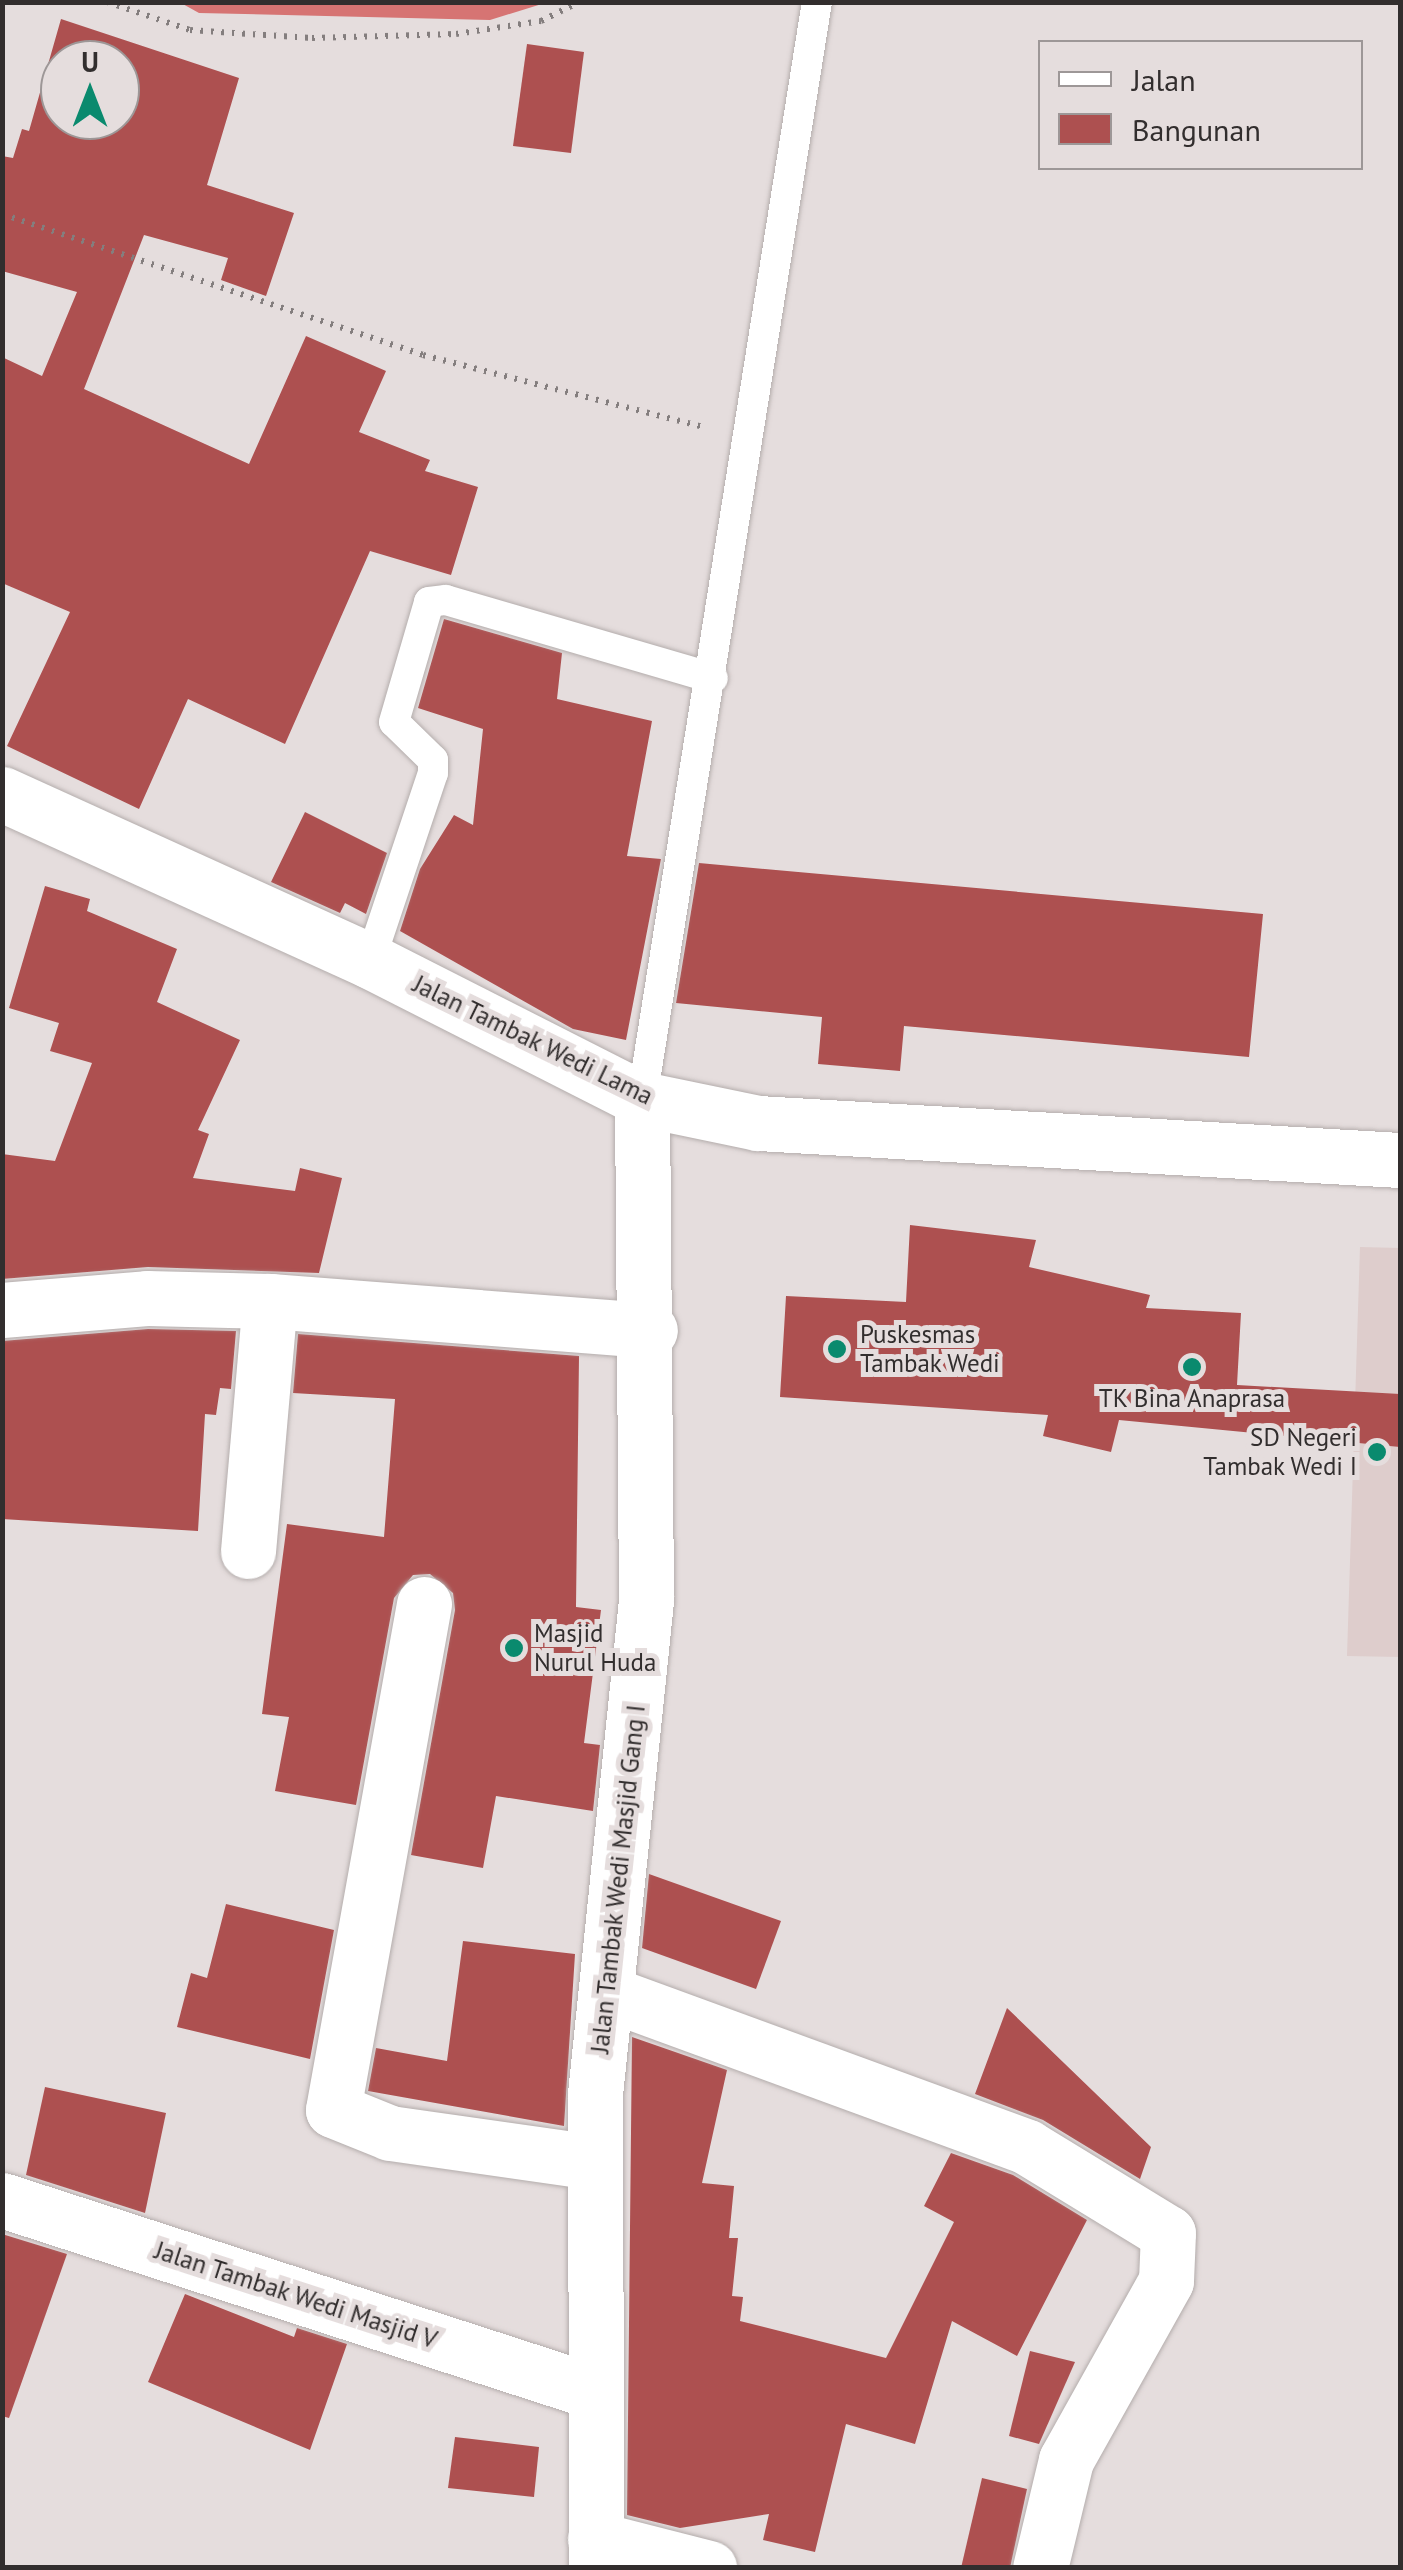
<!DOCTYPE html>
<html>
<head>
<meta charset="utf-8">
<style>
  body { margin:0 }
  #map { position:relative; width:1403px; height:2570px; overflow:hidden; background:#e5dddd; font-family:"PT Sans",sans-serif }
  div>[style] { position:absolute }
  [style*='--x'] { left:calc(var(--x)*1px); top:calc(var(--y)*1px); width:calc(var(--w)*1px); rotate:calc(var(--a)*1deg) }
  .built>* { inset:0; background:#decdcc }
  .water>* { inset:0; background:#d67473 }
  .building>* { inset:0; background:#ad5050 }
  .path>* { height:6px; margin-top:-3px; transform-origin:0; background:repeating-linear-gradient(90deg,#847e7e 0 2.5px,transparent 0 10.5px) }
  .roads { filter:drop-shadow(0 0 2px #b4adac) drop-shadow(0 0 2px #b4adac) }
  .lane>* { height:30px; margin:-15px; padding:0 15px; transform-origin:15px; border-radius:15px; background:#fff }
  .street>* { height:55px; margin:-27.5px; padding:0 27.5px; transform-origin:27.5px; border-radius:27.5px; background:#fff }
  .dots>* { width:28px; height:28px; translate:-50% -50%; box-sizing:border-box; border:5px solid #e5dddd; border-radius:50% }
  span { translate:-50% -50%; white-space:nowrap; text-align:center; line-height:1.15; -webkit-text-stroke:10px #e5dddd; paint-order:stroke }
  .street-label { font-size:25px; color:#322e2e }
  .poi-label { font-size:25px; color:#322e2e }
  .left { translate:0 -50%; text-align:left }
  .right { translate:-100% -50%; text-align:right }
  .frame { position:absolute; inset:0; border:5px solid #322e2e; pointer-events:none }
  .legend { position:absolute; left:1038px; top:40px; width:325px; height:130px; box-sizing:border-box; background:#e5dddd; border:2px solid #9d9797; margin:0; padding:12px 18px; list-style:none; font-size:30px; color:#322e2e }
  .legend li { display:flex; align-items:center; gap:20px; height:50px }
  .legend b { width:50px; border:2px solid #9d9797 }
  .north { position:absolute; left:40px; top:40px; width:100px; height:100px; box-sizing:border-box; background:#e5dddd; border:2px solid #9d9797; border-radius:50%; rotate:0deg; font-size:28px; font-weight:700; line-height:40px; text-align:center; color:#322e2e }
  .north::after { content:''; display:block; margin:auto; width:35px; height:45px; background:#0a8a6e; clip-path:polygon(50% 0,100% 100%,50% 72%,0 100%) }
</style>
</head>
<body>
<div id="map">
  <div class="built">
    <i style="clip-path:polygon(1360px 1247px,1400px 1248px,1400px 1657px,1347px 1656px)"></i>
  </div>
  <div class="water">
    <i style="clip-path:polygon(181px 3px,545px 3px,490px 20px,199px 13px)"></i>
  </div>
  <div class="building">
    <i style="clip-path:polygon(evenodd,61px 19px,239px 78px,207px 185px,294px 213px,266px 296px,221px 280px,228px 258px,144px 235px,84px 389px,249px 464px,306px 336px,386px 371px,359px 432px,430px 460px,425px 471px,478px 487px,451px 575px,370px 551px,285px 744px,188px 699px,139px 809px,7px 746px,70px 612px,2px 583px,2px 357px,42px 376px,77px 292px,2px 271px,2px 156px,13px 158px,22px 129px,29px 131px,61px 19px,60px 60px,120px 60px,120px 120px,60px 120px,60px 60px)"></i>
    <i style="clip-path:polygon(527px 44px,584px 52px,571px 153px,513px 146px)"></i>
    <i style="clip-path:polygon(444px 619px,562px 653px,557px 699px,652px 721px,627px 856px,661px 859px,626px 1040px,573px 1029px,400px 931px,420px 869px,454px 815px,473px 825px,483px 729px,418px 708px)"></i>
    <i style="clip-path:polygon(305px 812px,387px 853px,366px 914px,345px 903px,340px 913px,271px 882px)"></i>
    <i style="clip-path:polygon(699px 863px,1263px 914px,1249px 1057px,904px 1026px,900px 1071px,818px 1064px,822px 1017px,676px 1003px)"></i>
    <i style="clip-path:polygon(45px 886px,90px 899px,87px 911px,177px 949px,157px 1002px,240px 1040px,198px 1130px,209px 1134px,193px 1178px,295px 1191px,300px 1168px,342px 1178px,319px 1273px,148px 1267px,2px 1279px,2px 1154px,55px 1161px,92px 1063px,50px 1051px,59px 1023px,9px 1008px)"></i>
    <i style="clip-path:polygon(910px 1225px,1036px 1240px,1029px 1267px,1150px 1295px,1146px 1308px,1241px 1313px,1237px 1385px,1400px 1394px,1400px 1447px,1119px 1420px,1111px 1452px,1043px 1436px,1048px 1415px,780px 1397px,786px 1296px,906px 1302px)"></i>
    <i style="clip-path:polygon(148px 1329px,236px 1331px,231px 1389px,220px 1388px,216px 1415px,205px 1414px,198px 1531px,2px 1519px,2px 1341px)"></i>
    <i style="clip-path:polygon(298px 1334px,579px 1356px,576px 1607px,601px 1610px,584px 1743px,600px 1745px,593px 1811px,496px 1796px,483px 1868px,411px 1855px,455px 1610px,453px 1593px,430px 1574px,413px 1575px,394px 1598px,356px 1805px,275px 1791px,289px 1717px,262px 1714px,287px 1524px,384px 1537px,395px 1399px,293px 1393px)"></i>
    <i style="clip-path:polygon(649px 1874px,781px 1921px,756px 1989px,642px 1948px)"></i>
    <i style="clip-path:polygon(226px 1904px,334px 1930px,310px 2059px,177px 2027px,191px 1973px,207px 1978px)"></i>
    <i style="clip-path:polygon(463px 1941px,575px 1954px,564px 2126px,368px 2091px,376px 2048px,447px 2061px)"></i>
    <i style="clip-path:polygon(1007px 2008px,1151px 2147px,1140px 2179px,1043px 2120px,975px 2094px)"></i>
    <i style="clip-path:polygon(632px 2037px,727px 2070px,702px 2183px,734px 2186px,729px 2238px,738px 2238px,732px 2296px,743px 2297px,740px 2321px,886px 2358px,954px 2222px,924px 2206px,951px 2153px,1013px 2175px,1087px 2220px,1017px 2356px,952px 2321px,915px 2444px,846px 2424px,815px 2552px,763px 2540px,769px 2514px,680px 2528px,627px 2515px)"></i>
    <i style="clip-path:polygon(45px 2087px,166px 2113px,145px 2213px,26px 2175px)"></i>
    <i style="clip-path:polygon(2px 2234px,67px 2254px,9px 2418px,2px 2416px)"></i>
    <i style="clip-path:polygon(185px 2294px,294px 2337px,297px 2328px,347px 2344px,310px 2450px,148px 2382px)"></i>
    <i style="clip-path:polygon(1030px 2351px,1075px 2362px,1039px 2444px,1009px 2436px)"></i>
    <i style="clip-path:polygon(455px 2437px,539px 2447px,534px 2497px,448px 2488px)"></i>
    <i style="clip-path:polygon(982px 2478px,1027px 2489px,1010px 2568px,961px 2568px)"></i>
  </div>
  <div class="path">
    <i style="--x:107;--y:2;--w:88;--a:18.6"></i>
    <i style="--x:190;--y:30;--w:122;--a:3.8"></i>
    <i style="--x:312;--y:38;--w:144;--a:-1.6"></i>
    <i style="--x:456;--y:34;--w:86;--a:-8.7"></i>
    <i style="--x:541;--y:21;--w:42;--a:-26.6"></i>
    <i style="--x:2;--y:214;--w:444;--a:18.5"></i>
    <i style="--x:423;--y:355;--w:290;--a:14.4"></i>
  </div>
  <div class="roads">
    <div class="lane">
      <i style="--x:370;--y:961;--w:198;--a:-71.5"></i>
      <i style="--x:433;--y:773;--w:13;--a:-90"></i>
      <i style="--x:433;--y:760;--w:54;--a:-135.7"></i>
      <i style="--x:394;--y:722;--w:125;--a:-73.7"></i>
      <i style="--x:429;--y:602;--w:17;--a:-7"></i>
      <i style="--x:446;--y:600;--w:278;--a:16.3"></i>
      <i style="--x:642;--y:1099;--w:1111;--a:-80.94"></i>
    </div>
    <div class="street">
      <i style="--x:2;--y:794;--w:404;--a:24.4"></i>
      <i style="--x:370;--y:961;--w:305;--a:26.9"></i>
      <i style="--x:642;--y:1099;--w:118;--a:11.7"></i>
      <i style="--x:758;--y:1123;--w:643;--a:3.3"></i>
      <i style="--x:2;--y:1310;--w:145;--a:-4.7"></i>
      <i style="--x:147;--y:1298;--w:123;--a:1.4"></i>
      <i style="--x:270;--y:1301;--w:381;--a:4.4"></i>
      <i style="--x:248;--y:1551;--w:251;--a:-85"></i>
      <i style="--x:424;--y:1604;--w:514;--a:100.2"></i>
      <i style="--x:333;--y:2110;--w:61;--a:22"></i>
      <i style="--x:390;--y:2133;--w:205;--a:8.1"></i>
      <i style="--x:607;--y:1993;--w:447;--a:20.1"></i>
      <i style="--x:1027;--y:2147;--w:165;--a:31.4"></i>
      <i style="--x:1168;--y:2233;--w:48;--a:92.4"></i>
      <i style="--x:1166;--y:2281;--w:205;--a:119.2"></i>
      <i style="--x:1066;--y:2460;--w:111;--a:103.5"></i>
      <i style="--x:2;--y:2200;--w:617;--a:17.94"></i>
      <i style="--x:595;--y:2539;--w:118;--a:14.3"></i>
      <i style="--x:596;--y:2568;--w:474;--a:-90.1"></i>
      <i style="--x:595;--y:2094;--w:497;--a:-84.1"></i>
      <i style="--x:646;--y:1600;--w:501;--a:-90.46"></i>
    </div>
  </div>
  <div class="dots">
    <i style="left:837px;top:1349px;background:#0a8a6e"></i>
    <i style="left:1192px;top:1367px;background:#0a8a6e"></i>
    <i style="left:1377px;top:1452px;background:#0a8a6e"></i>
    <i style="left:514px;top:1648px;background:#0a8a6e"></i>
  </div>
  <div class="street-label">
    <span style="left:533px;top:1040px;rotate:26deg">Jalan Tambak Wedi Lama</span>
    <span style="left:618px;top:1879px;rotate:-84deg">Jalan Tambak Wedi Masjid Gang I</span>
    <span style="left:296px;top:2295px;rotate:18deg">Jalan Tambak Wedi Masjid V</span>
  </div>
  <div class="poi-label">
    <span class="left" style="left:860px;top:1349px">Puskesmas<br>Tambak Wedi</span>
    <span style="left:1192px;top:1398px">TK Bina Anaprasa</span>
    <span class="right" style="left:1357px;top:1452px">SD Negeri<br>Tambak Wedi I</span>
    <span class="left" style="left:534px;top:1648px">Masjid<br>Nurul Huda</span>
  </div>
  <div class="frame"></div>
  <ul class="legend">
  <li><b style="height:12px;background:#fff"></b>Jalan</li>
  <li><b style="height:28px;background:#ad5050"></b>Bangunan</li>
  </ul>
  <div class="north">U</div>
</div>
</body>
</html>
